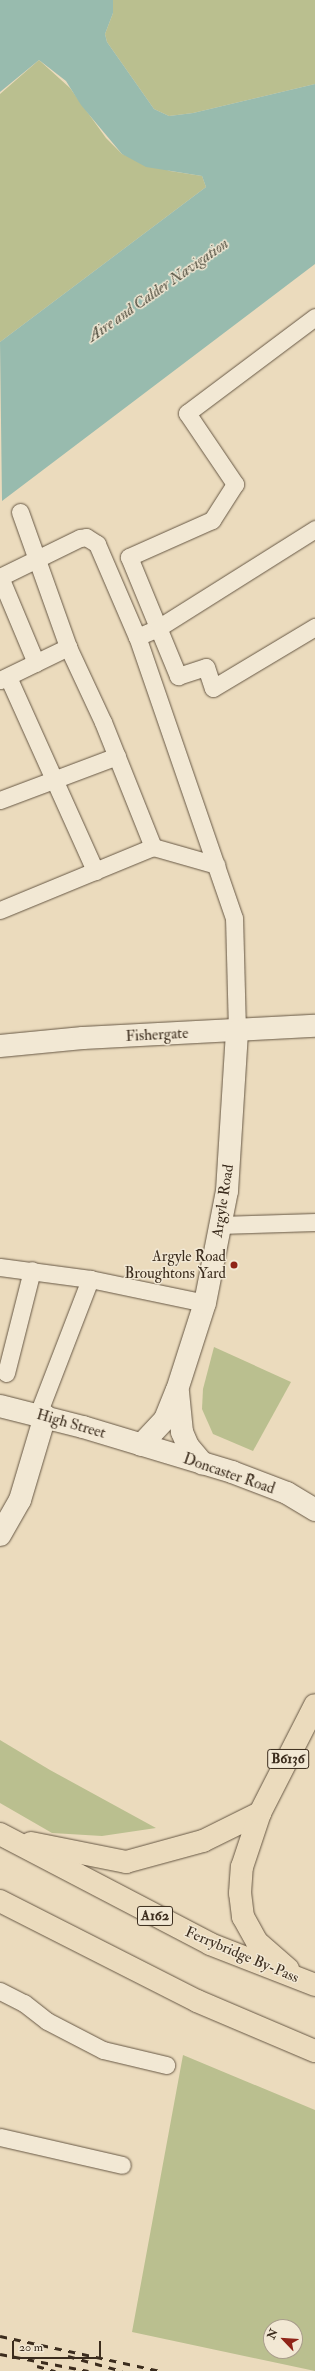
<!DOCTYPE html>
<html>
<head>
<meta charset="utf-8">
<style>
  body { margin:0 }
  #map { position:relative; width:315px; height:2371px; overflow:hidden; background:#ebdbbd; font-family:"IM FELL Double Pica",serif }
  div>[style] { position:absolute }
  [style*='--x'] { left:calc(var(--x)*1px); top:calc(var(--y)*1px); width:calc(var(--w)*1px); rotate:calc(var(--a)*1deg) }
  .green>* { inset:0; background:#babf8f }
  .water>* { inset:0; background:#98bbae }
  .roads { filter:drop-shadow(0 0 1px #675845) drop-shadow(0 0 1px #675845) }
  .service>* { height:17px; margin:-8.5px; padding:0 8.5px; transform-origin:8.5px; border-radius:8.5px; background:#f2e8d4 }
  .minor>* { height:22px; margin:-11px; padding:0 11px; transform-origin:11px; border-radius:11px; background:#f2e8d4 }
  .secondary>* { height:22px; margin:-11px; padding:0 11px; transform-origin:11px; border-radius:11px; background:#f2e8d4 }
  .primary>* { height:22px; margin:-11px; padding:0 11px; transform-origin:11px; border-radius:11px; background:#ebdbbd }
  .rail>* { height:3px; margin-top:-1.5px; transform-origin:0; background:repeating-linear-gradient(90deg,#3b2c1d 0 7px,transparent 0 14px) }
  .dots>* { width:11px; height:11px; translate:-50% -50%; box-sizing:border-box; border:2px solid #f2e8d4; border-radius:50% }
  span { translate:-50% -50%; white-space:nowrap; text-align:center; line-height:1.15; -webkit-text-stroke:3px #f2e8d4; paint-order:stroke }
  .shield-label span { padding:1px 3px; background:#f2e8d4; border:1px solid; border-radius:3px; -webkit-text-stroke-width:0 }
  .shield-label { font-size:14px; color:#3b2c1d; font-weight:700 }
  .street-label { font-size:15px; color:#3b2c1d }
  .poi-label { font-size:15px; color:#3b2c1d }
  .right { translate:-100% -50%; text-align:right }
  .water-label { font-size:16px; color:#525041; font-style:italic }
  .north { position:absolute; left:263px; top:2319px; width:40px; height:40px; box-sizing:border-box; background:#f2e8d4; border:1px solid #a99d8b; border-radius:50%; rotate:295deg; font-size:11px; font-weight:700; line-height:16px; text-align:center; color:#3b2c1d }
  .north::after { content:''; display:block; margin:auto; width:14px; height:18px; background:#8f2418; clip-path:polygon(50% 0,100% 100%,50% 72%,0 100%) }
  .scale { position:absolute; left:12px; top:2341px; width:89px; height:18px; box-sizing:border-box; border:2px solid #3b2c1d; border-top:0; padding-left:5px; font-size:12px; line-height:14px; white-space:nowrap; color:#3b2c1d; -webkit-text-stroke:3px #f2e8d4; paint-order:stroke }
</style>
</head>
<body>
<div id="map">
  <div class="green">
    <i style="clip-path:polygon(113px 0,315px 0,315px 84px,193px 113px,169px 116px,154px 109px,107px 42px,105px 34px,113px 13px)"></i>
    <i style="clip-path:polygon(39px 60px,70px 88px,106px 138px,122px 154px,170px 171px,202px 176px,206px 187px,0 342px,0 94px)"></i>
    <i style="clip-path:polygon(214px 1347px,291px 1382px,253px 1451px,213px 1434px,202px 1409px,203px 1389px)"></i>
    <i style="clip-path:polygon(0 1740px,50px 1770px,156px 1828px,102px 1836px,52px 1833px,0 1803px)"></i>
    <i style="clip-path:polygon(evenodd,183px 2055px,315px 2110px,315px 2371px,132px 2332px,183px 2055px,271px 2327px,295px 2327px,295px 2351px,271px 2351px,271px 2327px)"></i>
  </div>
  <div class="water">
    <i style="clip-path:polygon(0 0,113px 0,113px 13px,105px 34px,107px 42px,154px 109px,169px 116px,193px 113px,315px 84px,315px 264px,2px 501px,0 342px,206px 187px,202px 176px,146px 167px,122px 154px,81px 105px,66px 81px,39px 60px,0 92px)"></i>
  </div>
  <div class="roads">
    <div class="service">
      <i style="--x:315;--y:317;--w:160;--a:143.1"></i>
      <i style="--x:187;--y:413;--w:86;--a:55.9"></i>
      <i style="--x:235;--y:484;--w:43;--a:122.6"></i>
      <i style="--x:212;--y:520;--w:91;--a:156"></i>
      <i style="--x:129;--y:557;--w:129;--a:67.6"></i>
      <i style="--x:178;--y:676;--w:29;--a:-18"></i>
      <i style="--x:206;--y:667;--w:22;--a:72"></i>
      <i style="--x:213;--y:688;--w:119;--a:-30.9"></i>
      <i style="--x:20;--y:512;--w:143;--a:70.4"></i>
      <i style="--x:0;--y:577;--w:89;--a:-26"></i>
      <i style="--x:80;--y:538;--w:6;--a:-9"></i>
      <i style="--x:86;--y:537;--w:13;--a:32"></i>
      <i style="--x:97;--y:544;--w:101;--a:66.7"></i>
      <i style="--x:0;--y:577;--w:93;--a:67.3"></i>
      <i style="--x:8;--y:677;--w:213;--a:65.8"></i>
      <i style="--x:0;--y:680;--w:76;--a:-25.9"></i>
      <i style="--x:68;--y:647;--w:83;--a:65"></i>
      <i style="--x:103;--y:722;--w:135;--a:68.2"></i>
      <i style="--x:0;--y:800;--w:125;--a:-20.6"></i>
      <i style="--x:0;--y:910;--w:165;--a:-22.4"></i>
      <i style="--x:153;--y:847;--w:66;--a:15.9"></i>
      <i style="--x:237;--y:1031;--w:113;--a:-91.5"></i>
      <i style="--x:234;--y:918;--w:297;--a:-109"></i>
      <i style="--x:137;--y:637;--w:23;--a:-23"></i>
      <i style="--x:158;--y:628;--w:186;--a:-32.2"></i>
      <i style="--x:220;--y:1225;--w:95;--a:-1.8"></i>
      <i style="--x:0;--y:1267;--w:91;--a:7.6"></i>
      <i style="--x:90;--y:1279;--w:117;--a:11.8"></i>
      <i style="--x:6;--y:1373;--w:106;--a:-75.8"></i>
      <i style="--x:38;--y:1414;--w:145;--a:-68.9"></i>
      <i style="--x:0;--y:1991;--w:27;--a:27"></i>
      <i style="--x:24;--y:2003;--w:29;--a:38"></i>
      <i style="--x:47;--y:2021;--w:63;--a:27.4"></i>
      <i style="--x:103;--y:2050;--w:65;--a:13.4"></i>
      <i style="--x:0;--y:2137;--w:125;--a:12.9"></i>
    </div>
    <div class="minor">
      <i style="--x:0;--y:1535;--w:40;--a:-60.3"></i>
      <i style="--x:20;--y:1500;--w:88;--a:-73.4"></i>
    </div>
    <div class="secondary">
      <i style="--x:0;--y:1046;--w:83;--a:-5.5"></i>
      <i style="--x:83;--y:1038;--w:232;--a:-3"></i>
      <i style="--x:178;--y:1392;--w:40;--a:84.3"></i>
      <i style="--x:182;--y:1432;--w:15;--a:67"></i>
      <i style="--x:188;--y:1446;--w:23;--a:50"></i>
      <i style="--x:0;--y:1406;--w:86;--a:14.2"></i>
      <i style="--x:83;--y:1427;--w:156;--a:16.8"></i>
      <i style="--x:232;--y:1472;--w:59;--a:20.9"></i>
      <i style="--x:287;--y:1493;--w:33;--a:31"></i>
      <i style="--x:141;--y:1445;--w:35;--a:-47"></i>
      <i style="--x:165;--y:1419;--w:31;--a:-68"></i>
      <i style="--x:177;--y:1390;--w:91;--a:-72.2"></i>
      <i style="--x:205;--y:1303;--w:114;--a:-78.9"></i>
      <i style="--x:227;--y:1191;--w:160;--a:-86.4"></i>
    </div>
    <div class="primary">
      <i style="--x:0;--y:1834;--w:237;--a:27.6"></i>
      <i style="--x:210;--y:1944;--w:113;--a:21.3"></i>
      <i style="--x:31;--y:1843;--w:97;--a:11.3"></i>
      <i style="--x:126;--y:1862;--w:80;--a:-15.3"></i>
      <i style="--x:203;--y:1841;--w:64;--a:-26.2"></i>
      <i style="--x:0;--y:1901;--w:221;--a:26.9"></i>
      <i style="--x:197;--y:2001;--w:128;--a:23"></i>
      <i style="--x:288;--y:1969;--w:41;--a:-138.9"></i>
      <i style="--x:257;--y:1942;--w:29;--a:-119"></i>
      <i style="--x:243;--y:1917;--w:24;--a:-97"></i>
      <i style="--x:240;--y:1893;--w:26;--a:-86"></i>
      <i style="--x:242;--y:1867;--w:57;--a:-71.6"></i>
      <i style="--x:260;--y:1813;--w:121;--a:-63"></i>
    </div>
  </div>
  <div class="rail">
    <i style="--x:0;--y:2336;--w:164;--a:12.3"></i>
    <i style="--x:0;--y:2354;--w:90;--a:10.9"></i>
    <i style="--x:68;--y:2356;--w:56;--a:15.5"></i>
    <i style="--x:37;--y:2366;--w:19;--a:16"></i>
  </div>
  <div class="dots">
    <i style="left:234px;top:1265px;background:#8f2418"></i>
  </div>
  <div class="shield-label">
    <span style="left:288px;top:1759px">B6136</span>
    <span style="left:155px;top:1916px">A162</span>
  </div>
  <div class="street-label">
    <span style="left:157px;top:1035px;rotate:-3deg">Fishergate</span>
    <span style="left:223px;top:1201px;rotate:-81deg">Argyle Road</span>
    <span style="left:71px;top:1424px;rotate:16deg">High Street</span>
    <span style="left:229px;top:1474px;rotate:19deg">Doncaster Road</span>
    <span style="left:242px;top:1955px;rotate:23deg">Ferrybridge By-Pass</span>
  </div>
  <div class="poi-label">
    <span class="right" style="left:226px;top:1265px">Argyle Road<br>Broughtons Yard</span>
  </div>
  <div class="water-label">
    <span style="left:158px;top:290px;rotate:-35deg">Aire and Calder Navigation</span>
  </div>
  <div class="north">N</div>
  <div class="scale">20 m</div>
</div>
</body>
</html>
